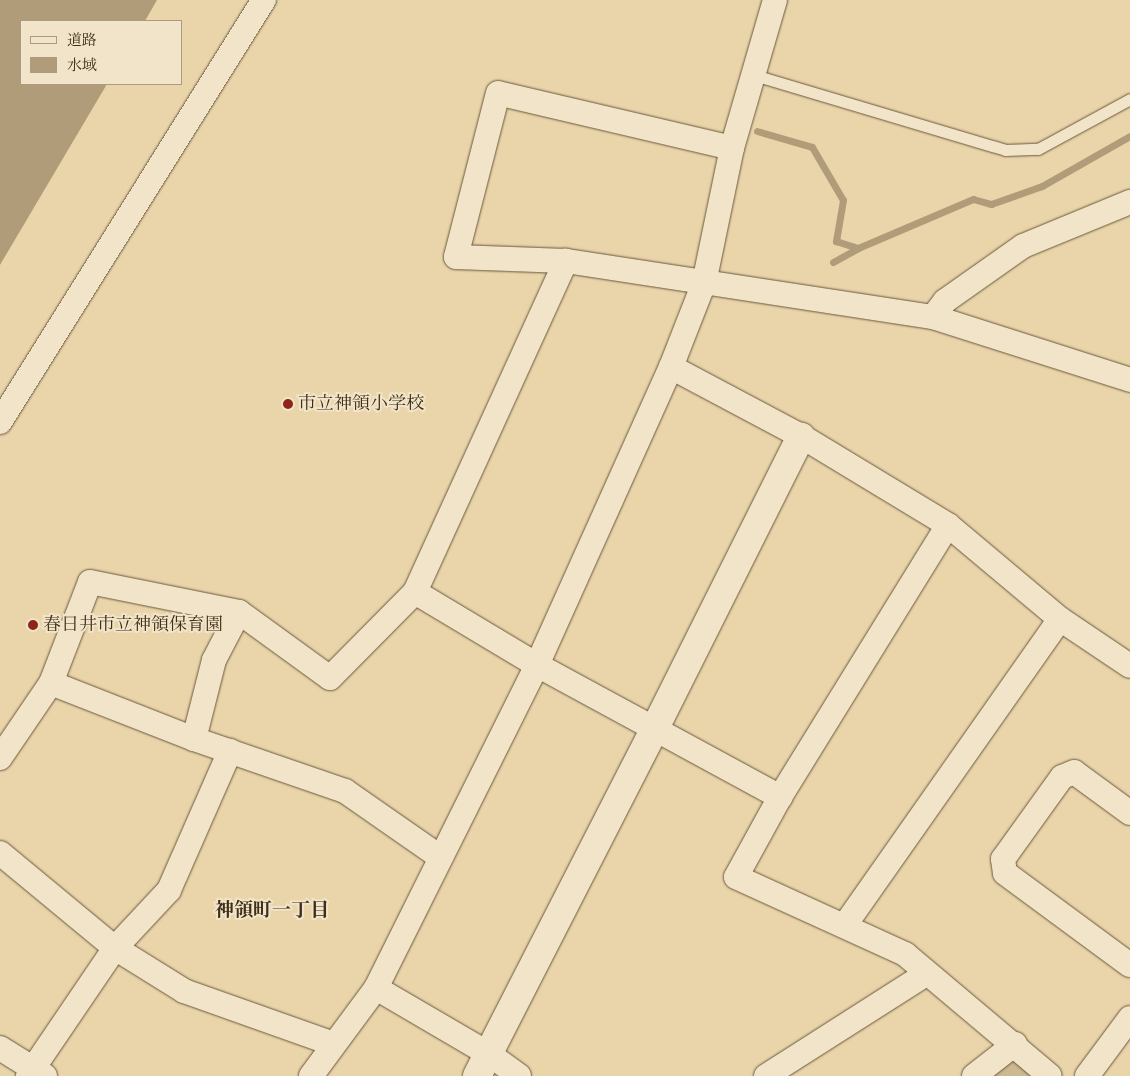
<!DOCTYPE html>
<html>
<head>
<meta charset="utf-8">
<style>
  body { margin:0 }
  #map { position:relative; width:1130px; height:1076px; overflow:hidden; background:#ead5aa; font-family:"Old Standard TT","Noto Serif JP",serif }
  div>[style] { position:absolute }
  [style*='--x'] { left:calc(var(--x)*1px); top:calc(var(--y)*1px); width:calc(var(--w)*1px); rotate:calc(var(--a)*1deg) }
  .green>* { inset:0; background:#cdb991 }
  .water>* { inset:0; background:#b09c79 }
  .stream>* { height:7px; margin:-3.5px; padding:0 3.5px; transform-origin:3.5px; border-radius:3.5px; background:#b09c79 }
  .roads { filter:drop-shadow(0 0 1px #6a583d) drop-shadow(0 0 1px #6a583d) }
  .service>* { height:11px; margin:-5.5px; padding:0 5.5px; transform-origin:5.5px; border-radius:5.5px; background:#f1e4c8 }
  .minor>* { height:24px; margin:-12px; padding:0 12px; transform-origin:12px; border-radius:12px; background:#f1e4c8 }
  .tertiary>* { height:28px; margin:-14px; padding:0 14px; transform-origin:14px; border-radius:14px; background:#f1e4c8 }
  .dots>* { width:14px; height:14px; translate:-50% -50%; box-sizing:border-box; border:2px solid #f1e4c8; border-radius:50% }
  span { translate:-50% -50%; white-space:nowrap; text-align:center; line-height:1.15; -webkit-text-stroke:4px #f1e4c8; paint-order:stroke }
  .poi-label { font-size:18px; color:#3f2e19 }
  .left { translate:0 -50%; text-align:left }
  .neighbourhood-label { font-size:19px; color:#3f2e19; font-weight:700 }
  .legend { position:absolute; left:20px; top:20px; width:162px; height:65px; box-sizing:border-box; background:#f1e4c8; border:1px solid #aa9b82; margin:0; padding:6px 9px; list-style:none; font-size:15px; color:#3f2e19 }
  .legend li { display:flex; align-items:center; gap:10px; height:25px }
  .legend b { width:25px; border:1px solid #aa9b82 }
</style>
</head>
<body>
<div id="map">
  <div class="green">
    <i style="clip-path:polygon(1013px 1056px,1044px 1076px,986px 1076px)"></i>
  </div>
  <div class="water">
    <i style="clip-path:polygon(0 0,157px 0,145px 21px,21px 21px,21px 84px,107px 84px,0 265px)"></i>
  </div>
  <div class="stream">
    <i style="--x:757;--y:131;--w:57;--a:16.2"></i>
    <i style="--x:812;--y:147;--w:61;--a:59.7"></i>
    <i style="--x:843;--y:200;--w:42;--a:99.7"></i>
    <i style="--x:836;--y:241;--w:23;--a:18"></i>
    <i style="--x:833;--y:262;--w:29;--a:-29"></i>
    <i style="--x:858;--y:248;--w:125;--a:-23.1"></i>
    <i style="--x:973;--y:199;--w:19;--a:16"></i>
    <i style="--x:991;--y:204;--w:54;--a:-19.4"></i>
    <i style="--x:1042;--y:186;--w:101;--a:-29.6"></i>
  </div>
  <div class="roads">
    <div class="service">
      <i style="--x:754;--y:75;--w:262;--a:16.6"></i>
      <i style="--x:1005;--y:150;--w:33;--a:-2"></i>
      <i style="--x:1038;--y:149;--w:105;--a:-28.5"></i>
    </div>
    <div class="minor">
      <i style="--x:732;--y:148;--w:240;--a:-166.8"></i>
      <i style="--x:498;--y:93;--w:169;--a:104.4"></i>
      <i style="--x:456;--y:257;--w:110;--a:2.1"></i>
      <i style="--x:566;--y:261;--w:371;--a:8.7"></i>
      <i style="--x:933;--y:317;--w:207;--a:17.7"></i>
      <i style="--x:933;--y:317;--w:20;--a:-53"></i>
      <i style="--x:945;--y:301;--w:95;--a:-35.2"></i>
      <i style="--x:1023;--y:246;--w:116;--a:-22.4"></i>
      <i style="--x:671;--y:367;--w:147;--a:28"></i>
      <i style="--x:801;--y:436;--w:172;--a:31.2"></i>
      <i style="--x:948;--y:525;--w:146;--a:40"></i>
      <i style="--x:1060;--y:619;--w:374;--a:125.1"></i>
      <i style="--x:0;--y:422;--w:498;--a:-58"></i>
      <i style="--x:948;--y:525;--w:320;--a:121.7"></i>
      <i style="--x:780;--y:797;--w:91;--a:118.8"></i>
      <i style="--x:736;--y:877;--w:186;--a:24.5"></i>
      <i style="--x:905;--y:954;--w:189;--a:40.1"></i>
      <i style="--x:415;--y:592;--w:142;--a:30.9"></i>
      <i style="--x:537;--y:665;--w:277;--a:28.5"></i>
      <i style="--x:1060;--y:619;--w:84;--a:33.9"></i>
      <i style="--x:51;--y:683;--w:154;--a:21.4"></i>
      <i style="--x:194;--y:739;--w:160;--a:19"></i>
      <i style="--x:345;--y:791;--w:116;--a:34.8"></i>
      <i style="--x:194;--y:739;--w:81;--a:-75.8"></i>
      <i style="--x:214;--y:660;--w:54;--a:-62.5"></i>
      <i style="--x:0;--y:758;--w:91;--a:-55.8"></i>
      <i style="--x:51;--y:683;--w:108;--a:-68.9"></i>
      <i style="--x:90;--y:582;--w:152;--a:11.4"></i>
      <i style="--x:239;--y:612;--w:112;--a:36"></i>
      <i style="--x:330;--y:678;--w:121;--a:-45.3"></i>
      <i style="--x:415;--y:592;--w:364;--a:-65.5"></i>
      <i style="--x:1130;--y:813;--w:69;--a:-143.8"></i>
      <i style="--x:1074;--y:772;--w:13;--a:157"></i>
      <i style="--x:1062;--y:777;--w:101;--a:125.7"></i>
      <i style="--x:1003;--y:859;--w:14;--a:82"></i>
      <i style="--x:1005;--y:873;--w:155;--a:36.4"></i>
      <i style="--x:0;--y:853;--w:149;--a:39.6"></i>
      <i style="--x:115;--y:948;--w:81;--a:31.9"></i>
      <i style="--x:184;--y:991;--w:159;--a:19.5"></i>
      <i style="--x:376;--y:988;--w:131;--a:30.3"></i>
      <i style="--x:489;--y:1054;--w:37;--a:36"></i>
      <i style="--x:0;--y:1048;--w:53;--a:31.9"></i>
      <i style="--x:28;--y:1076;--w:155;--a:-55.8"></i>
      <i style="--x:115;--y:948;--w:79;--a:-47"></i>
      <i style="--x:169;--y:890;--w:152;--a:-66.3"></i>
      <i style="--x:311;--y:1076;--w:109;--a:-53.5"></i>
      <i style="--x:376;--y:988;--w:361;--a:-63.5"></i>
      <i style="--x:537;--y:665;--w:327;--a:-65.8"></i>
      <i style="--x:671;--y:367;--w:90;--a:-68.6"></i>
      <i style="--x:704;--y:283;--w:138;--a:-78.3"></i>
      <i style="--x:732;--y:148;--w:154;--a:-73.8"></i>
      <i style="--x:766;--y:1076;--w:190;--a:-32.5"></i>
      <i style="--x:974;--y:1076;--w:52;--a:-38"></i>
      <i style="--x:1087;--y:1076;--w:72;--a:-53.4"></i>
    </div>
    <div class="tertiary">
      <i style="--x:477;--y:1076;--w:391;--a:-62.9"></i>
      <i style="--x:655;--y:728;--w:326;--a:-63.4"></i>
    </div>
  </div>
  <div class="dots">
    <i style="left:288px;top:404px;background:#8f2418"></i>
    <i style="left:33px;top:625px;background:#8f2418"></i>
  </div>
  <div class="poi-label">
    <span class="left" style="left:298px;top:404px">市立神領小学校</span>
    <span class="left" style="left:43px;top:625px">春日井市立神領保育園</span>
  </div>
  <div class="neighbourhood-label">
    <span style="left:272px;top:912px">神領町一丁目</span>
  </div>
  <ul class="legend">
  <li><b style="height:6px;background:#f1e4c8"></b>道路</li>
  <li><b style="height:14px;background:#b09c79"></b>水域</li>
  </ul>
</div>
</body>
</html>
